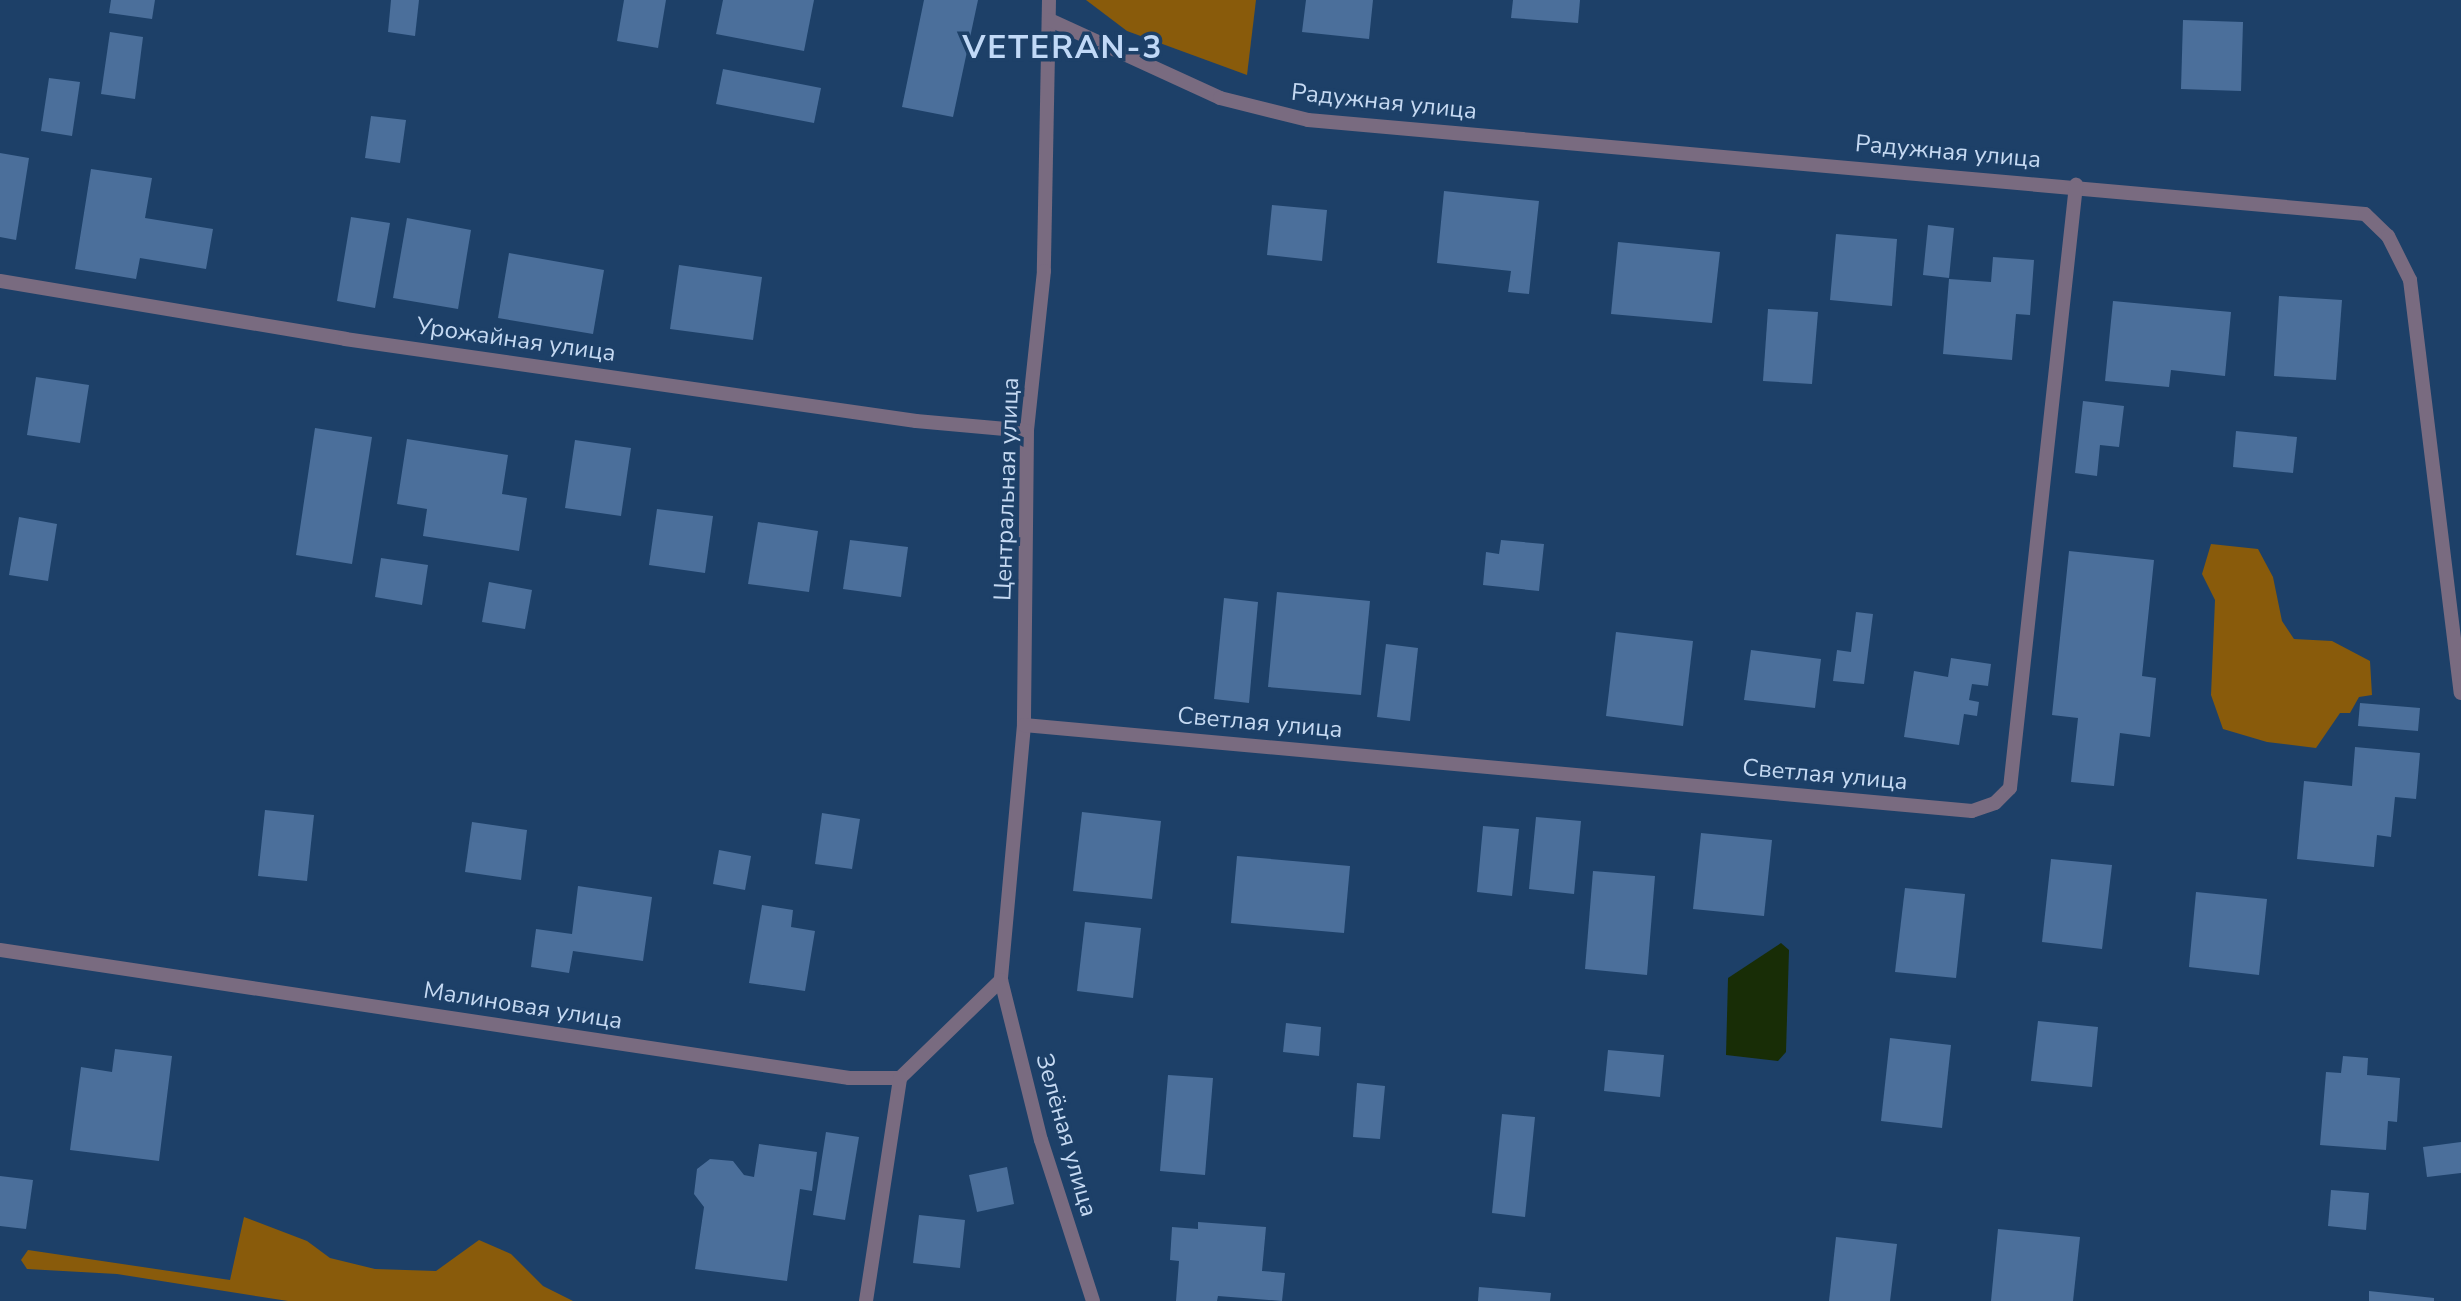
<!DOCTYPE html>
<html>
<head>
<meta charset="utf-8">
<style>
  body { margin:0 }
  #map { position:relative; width:2461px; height:1301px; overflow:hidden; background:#1d4068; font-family:"Nunito Sans",sans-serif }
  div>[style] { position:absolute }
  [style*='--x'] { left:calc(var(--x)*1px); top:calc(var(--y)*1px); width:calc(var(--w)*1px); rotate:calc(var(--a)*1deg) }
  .green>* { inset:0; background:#895b0b }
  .water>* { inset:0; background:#182d06 }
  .building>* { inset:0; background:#4b6f9b }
  .street>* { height:14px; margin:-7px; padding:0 7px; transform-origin:7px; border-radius:7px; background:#796b80 }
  span { translate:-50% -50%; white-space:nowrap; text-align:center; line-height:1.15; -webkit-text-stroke:7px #1d4068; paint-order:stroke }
  .street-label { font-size:24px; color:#c5d9f2 }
  .district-label { font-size:32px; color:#c1d9f7; font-weight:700; letter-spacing:2px }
</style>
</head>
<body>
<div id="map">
  <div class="green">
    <i style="clip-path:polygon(1086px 0,1256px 0,1247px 75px,1127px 31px)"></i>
    <i style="clip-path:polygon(2211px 544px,2258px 549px,2273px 577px,2282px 621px,2294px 639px,2332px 641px,2370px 661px,2372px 695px,2359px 697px,2350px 713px,2340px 713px,2316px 748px,2267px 742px,2223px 729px,2211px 695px,2215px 600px,2202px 574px)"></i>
    <i style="clip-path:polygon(244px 1217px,307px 1241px,330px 1258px,375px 1269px,436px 1271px,479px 1240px,511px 1254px,543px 1286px,573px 1301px,288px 1301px,117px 1274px,27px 1269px,21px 1260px,28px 1250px,230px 1280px)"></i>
  </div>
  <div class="water">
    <i style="clip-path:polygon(1781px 943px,1789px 950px,1786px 1052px,1778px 1061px,1726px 1055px,1728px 978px)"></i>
  </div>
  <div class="building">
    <i style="clip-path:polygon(111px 0,155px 0,152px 19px,109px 13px)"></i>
    <i style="clip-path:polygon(391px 0,419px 0,415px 36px,388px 32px)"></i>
    <i style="clip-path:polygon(624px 0,666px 0,658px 48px,617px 41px)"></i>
    <i style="clip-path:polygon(723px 0,814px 0,804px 51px,716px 34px)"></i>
    <i style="clip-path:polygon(924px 0,978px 0,953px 117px,902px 107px)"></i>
    <i style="clip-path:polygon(1306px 0,1373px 0,1369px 39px,1302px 32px)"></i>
    <i style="clip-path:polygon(1513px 0,1580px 0,1578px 23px,1511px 18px)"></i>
    <i style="clip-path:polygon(2183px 20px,2243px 22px,2241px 91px,2181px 89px)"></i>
    <i style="clip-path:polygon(110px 32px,143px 37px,135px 99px,101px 94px)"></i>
    <i style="clip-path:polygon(723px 69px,821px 88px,814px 123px,716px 104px)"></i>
    <i style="clip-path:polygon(49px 78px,80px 82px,72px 136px,41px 131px)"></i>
    <i style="clip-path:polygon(371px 116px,406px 120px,400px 163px,365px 158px)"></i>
    <i style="clip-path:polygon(0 153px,29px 158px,16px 240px,0 237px)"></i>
    <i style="clip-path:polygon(91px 169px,152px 178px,145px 218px,213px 229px,206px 269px,140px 258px,136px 279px,75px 269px)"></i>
    <i style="clip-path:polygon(1444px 191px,1539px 201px,1529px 294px,1508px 292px,1511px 271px,1437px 263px)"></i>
    <i style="clip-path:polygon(1272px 205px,1327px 210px,1322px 261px,1267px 255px)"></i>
    <i style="clip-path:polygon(351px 217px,390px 223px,375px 308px,337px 301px)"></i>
    <i style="clip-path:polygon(407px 218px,471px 230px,458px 309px,393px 298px)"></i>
    <i style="clip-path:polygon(1928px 225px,1954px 228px,1949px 278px,1923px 275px)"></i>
    <i style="clip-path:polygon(1836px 234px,1897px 239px,1892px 306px,1830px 300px)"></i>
    <i style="clip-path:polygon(1618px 242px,1720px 252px,1712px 323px,1611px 314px)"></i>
    <i style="clip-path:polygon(509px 253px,604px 270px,593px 334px,498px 318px)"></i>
    <i style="clip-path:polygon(1993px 257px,2034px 260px,2030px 315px,2016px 314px,2012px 360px,1943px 354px,1949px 279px,1991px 282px)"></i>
    <i style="clip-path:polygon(679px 265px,762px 277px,753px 340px,670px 329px)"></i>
    <i style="clip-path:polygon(2279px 296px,2342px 300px,2336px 380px,2274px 376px)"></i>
    <i style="clip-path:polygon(2113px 301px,2231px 312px,2225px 376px,2171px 370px,2169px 387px,2105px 381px)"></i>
    <i style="clip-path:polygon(1768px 309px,1818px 312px,1812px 384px,1763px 381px)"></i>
    <i style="clip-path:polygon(36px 377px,89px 385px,80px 443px,27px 435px)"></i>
    <i style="clip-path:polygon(2083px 401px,2124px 406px,2119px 447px,2100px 445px,2097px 476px,2075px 473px)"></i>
    <i style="clip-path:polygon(315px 428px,372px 437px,352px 564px,296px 555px)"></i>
    <i style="clip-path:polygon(2236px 431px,2297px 437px,2293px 473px,2233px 467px)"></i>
    <i style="clip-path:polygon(407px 439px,508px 455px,502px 494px,527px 498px,519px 551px,423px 536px,427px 509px,397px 504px)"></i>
    <i style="clip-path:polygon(575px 440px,631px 448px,621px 516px,565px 508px)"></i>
    <i style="clip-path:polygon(657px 509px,713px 516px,705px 573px,649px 565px)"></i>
    <i style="clip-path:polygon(19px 517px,57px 524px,48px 581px,9px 575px)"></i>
    <i style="clip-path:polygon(758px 522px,818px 531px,809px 592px,748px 584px)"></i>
    <i style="clip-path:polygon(850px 540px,908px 547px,901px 597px,843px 589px)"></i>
    <i style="clip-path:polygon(1501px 540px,1544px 544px,1539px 591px,1483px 585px,1486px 552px,1499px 554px)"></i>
    <i style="clip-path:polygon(2069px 551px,2154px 560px,2142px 676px,2156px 678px,2150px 737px,2120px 733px,2114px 786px,2071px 782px,2078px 718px,2052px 715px)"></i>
    <i style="clip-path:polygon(381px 558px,428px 565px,422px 605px,375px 597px)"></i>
    <i style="clip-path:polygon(489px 582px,532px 590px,525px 629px,482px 622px)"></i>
    <i style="clip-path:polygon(1277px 592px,1370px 601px,1361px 695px,1268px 687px)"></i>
    <i style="clip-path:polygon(1224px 598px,1258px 602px,1249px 703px,1214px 699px)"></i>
    <i style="clip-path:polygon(1856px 612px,1873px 614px,1864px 684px,1833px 681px,1837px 650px,1851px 652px)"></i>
    <i style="clip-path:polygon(1616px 632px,1693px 641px,1683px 726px,1606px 716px)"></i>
    <i style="clip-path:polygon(1386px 644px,1418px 648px,1410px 721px,1377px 717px)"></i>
    <i style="clip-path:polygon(1751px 650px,1821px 659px,1815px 708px,1744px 700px)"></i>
    <i style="clip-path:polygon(1951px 658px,1991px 664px,1988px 686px,1972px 684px,1969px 700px,1979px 702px,1977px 716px,1964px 714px,1959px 745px,1904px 737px,1914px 671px,1948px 677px)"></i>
    <i style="clip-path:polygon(2360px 703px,2420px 708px,2418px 731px,2358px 726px)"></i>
    <i style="clip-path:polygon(2355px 747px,2420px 753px,2416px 799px,2395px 797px,2391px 837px,2377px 835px,2374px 867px,2297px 859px,2304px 781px,2352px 786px)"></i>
    <i style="clip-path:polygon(265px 810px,314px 815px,307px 881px,258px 876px)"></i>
    <i style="clip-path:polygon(1082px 812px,1161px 821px,1152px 899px,1073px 891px)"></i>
    <i style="clip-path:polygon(822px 813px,860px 819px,852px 869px,815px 864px)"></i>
    <i style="clip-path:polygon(1536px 817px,1581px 821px,1574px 894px,1529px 889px)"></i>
    <i style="clip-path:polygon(472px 822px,527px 830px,521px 880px,465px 872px)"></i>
    <i style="clip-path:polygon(1483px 826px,1519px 829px,1512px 896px,1477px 892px)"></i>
    <i style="clip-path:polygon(1701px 833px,1772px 840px,1764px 916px,1693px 909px)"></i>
    <i style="clip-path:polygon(719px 850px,751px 856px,745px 890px,713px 884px)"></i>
    <i style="clip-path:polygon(1237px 856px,1350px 866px,1344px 933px,1231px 923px)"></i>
    <i style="clip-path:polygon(2051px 859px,2112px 865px,2102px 949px,2042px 942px)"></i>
    <i style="clip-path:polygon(1593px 871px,1655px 876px,1647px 975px,1585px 969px)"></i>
    <i style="clip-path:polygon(578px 886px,652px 897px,643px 961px,573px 951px,569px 973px,531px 967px,536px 929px,572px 934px)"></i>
    <i style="clip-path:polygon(1905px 888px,1965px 894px,1956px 978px,1895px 972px)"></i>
    <i style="clip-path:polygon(2196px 892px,2267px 899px,2259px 975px,2189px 967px)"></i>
    <i style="clip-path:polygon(762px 905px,793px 910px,791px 927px,815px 931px,805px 991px,749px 983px)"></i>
    <i style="clip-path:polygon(1085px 922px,1141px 928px,1133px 998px,1077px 991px)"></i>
    <i style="clip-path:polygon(2038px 1021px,2098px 1027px,2092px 1087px,2031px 1081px)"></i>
    <i style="clip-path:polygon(1286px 1023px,1321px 1027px,1319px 1056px,1283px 1052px)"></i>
    <i style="clip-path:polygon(1890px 1038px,1951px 1045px,1942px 1128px,1881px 1121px)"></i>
    <i style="clip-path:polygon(115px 1049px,172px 1056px,159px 1161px,70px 1150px,81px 1067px,112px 1072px)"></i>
    <i style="clip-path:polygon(1608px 1050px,1664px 1055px,1660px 1097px,1604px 1091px)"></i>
    <i style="clip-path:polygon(2343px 1056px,2368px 1058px,2367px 1075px,2400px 1078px,2397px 1122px,2388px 1121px,2386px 1150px,2320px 1145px,2326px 1072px,2341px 1073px)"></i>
    <i style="clip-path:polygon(1168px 1075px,1213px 1078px,1205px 1175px,1160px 1171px)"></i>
    <i style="clip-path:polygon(1357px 1083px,1385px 1086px,1380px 1139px,1353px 1137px)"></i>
    <i style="clip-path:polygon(1502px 1114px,1535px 1117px,1525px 1217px,1492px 1213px)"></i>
    <i style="clip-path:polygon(826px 1132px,859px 1137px,845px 1220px,813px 1215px)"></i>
    <i style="clip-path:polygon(2461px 1142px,2461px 1173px,2427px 1177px,2423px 1147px)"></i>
    <i style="clip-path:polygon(759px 1144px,817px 1152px,812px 1191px,800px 1189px,787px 1281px,695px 1269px,704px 1207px,694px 1194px,697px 1169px,710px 1159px,733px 1161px,744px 1175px,754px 1177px)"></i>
    <i style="clip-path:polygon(1007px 1167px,1014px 1204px,977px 1212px,969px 1175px)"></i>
    <i style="clip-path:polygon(0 1176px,33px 1180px,26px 1229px,0 1226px)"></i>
    <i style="clip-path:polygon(2331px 1190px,2369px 1193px,2366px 1230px,2328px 1226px)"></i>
    <i style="clip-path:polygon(919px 1215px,965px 1220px,960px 1268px,913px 1263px)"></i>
    <i style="clip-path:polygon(1198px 1222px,1266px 1227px,1262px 1271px,1285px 1273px,1282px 1301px,1218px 1296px,1217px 1301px,1176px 1301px,1179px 1261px,1170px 1260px,1172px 1227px,1198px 1229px)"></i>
    <i style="clip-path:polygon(1998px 1229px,2080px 1237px,2073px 1301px,1991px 1301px)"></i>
    <i style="clip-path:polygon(1836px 1237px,1897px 1244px,1890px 1301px,1829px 1301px)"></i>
    <i style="clip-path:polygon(1479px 1287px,1551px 1293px,1550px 1301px,1478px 1301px)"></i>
    <i style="clip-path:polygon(2369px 1291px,2434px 1298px,2434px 1301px,2369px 1301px)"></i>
  </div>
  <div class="street">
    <i style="--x:1049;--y:0;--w:271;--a:91.1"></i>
    <i style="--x:1044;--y:271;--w:161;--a:96.1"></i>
    <i style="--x:1027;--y:431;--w:294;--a:90.6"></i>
    <i style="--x:1024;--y:725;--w:256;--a:95.2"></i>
    <i style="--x:1001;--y:980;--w:165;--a:76"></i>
    <i style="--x:1041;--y:1140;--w:169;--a:72.1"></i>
    <i style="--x:1050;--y:20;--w:187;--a:24.6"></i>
    <i style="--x:1220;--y:98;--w:91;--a:14"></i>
    <i style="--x:1308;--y:120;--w:1061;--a:5.08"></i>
    <i style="--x:2365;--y:214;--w:32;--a:44"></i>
    <i style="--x:2388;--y:236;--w:49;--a:63.4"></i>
    <i style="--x:2410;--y:280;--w:416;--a:83"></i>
    <i style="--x:0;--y:281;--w:350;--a:9.5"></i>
    <i style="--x:345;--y:339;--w:577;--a:8.17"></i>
    <i style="--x:916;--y:421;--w:111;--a:5.1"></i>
    <i style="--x:1024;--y:725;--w:952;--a:5.18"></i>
    <i style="--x:1972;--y:811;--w:24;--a:-19"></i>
    <i style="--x:1995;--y:803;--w:21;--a:-45"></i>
    <i style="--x:2010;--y:788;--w:607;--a:-83.75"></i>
    <i style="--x:0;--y:950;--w:859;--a:8.57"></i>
    <i style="--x:849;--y:1078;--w:51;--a:0"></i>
    <i style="--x:900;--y:1078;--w:141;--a:-44.1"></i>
    <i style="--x:866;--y:1301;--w:226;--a:-81.3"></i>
  </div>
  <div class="street-label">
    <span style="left:1384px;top:102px;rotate:6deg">Радужная улица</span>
    <span style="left:1948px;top:152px;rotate:5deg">Радужная улица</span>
    <span style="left:516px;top:340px;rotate:8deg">Урожайная улица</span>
    <span style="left:1007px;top:489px;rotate:-88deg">Центральная улица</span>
    <span style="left:1260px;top:723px;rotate:5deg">Светлая улица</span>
    <span style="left:1825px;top:775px;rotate:5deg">Светлая улица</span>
    <span style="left:523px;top:1006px;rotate:9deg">Малиновая улица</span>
    <span style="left:1066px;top:1135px;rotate:74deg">Зелёная улица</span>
  </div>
  <div class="district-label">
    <span style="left:1063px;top:48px">VETERAN-3</span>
  </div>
</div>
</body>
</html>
